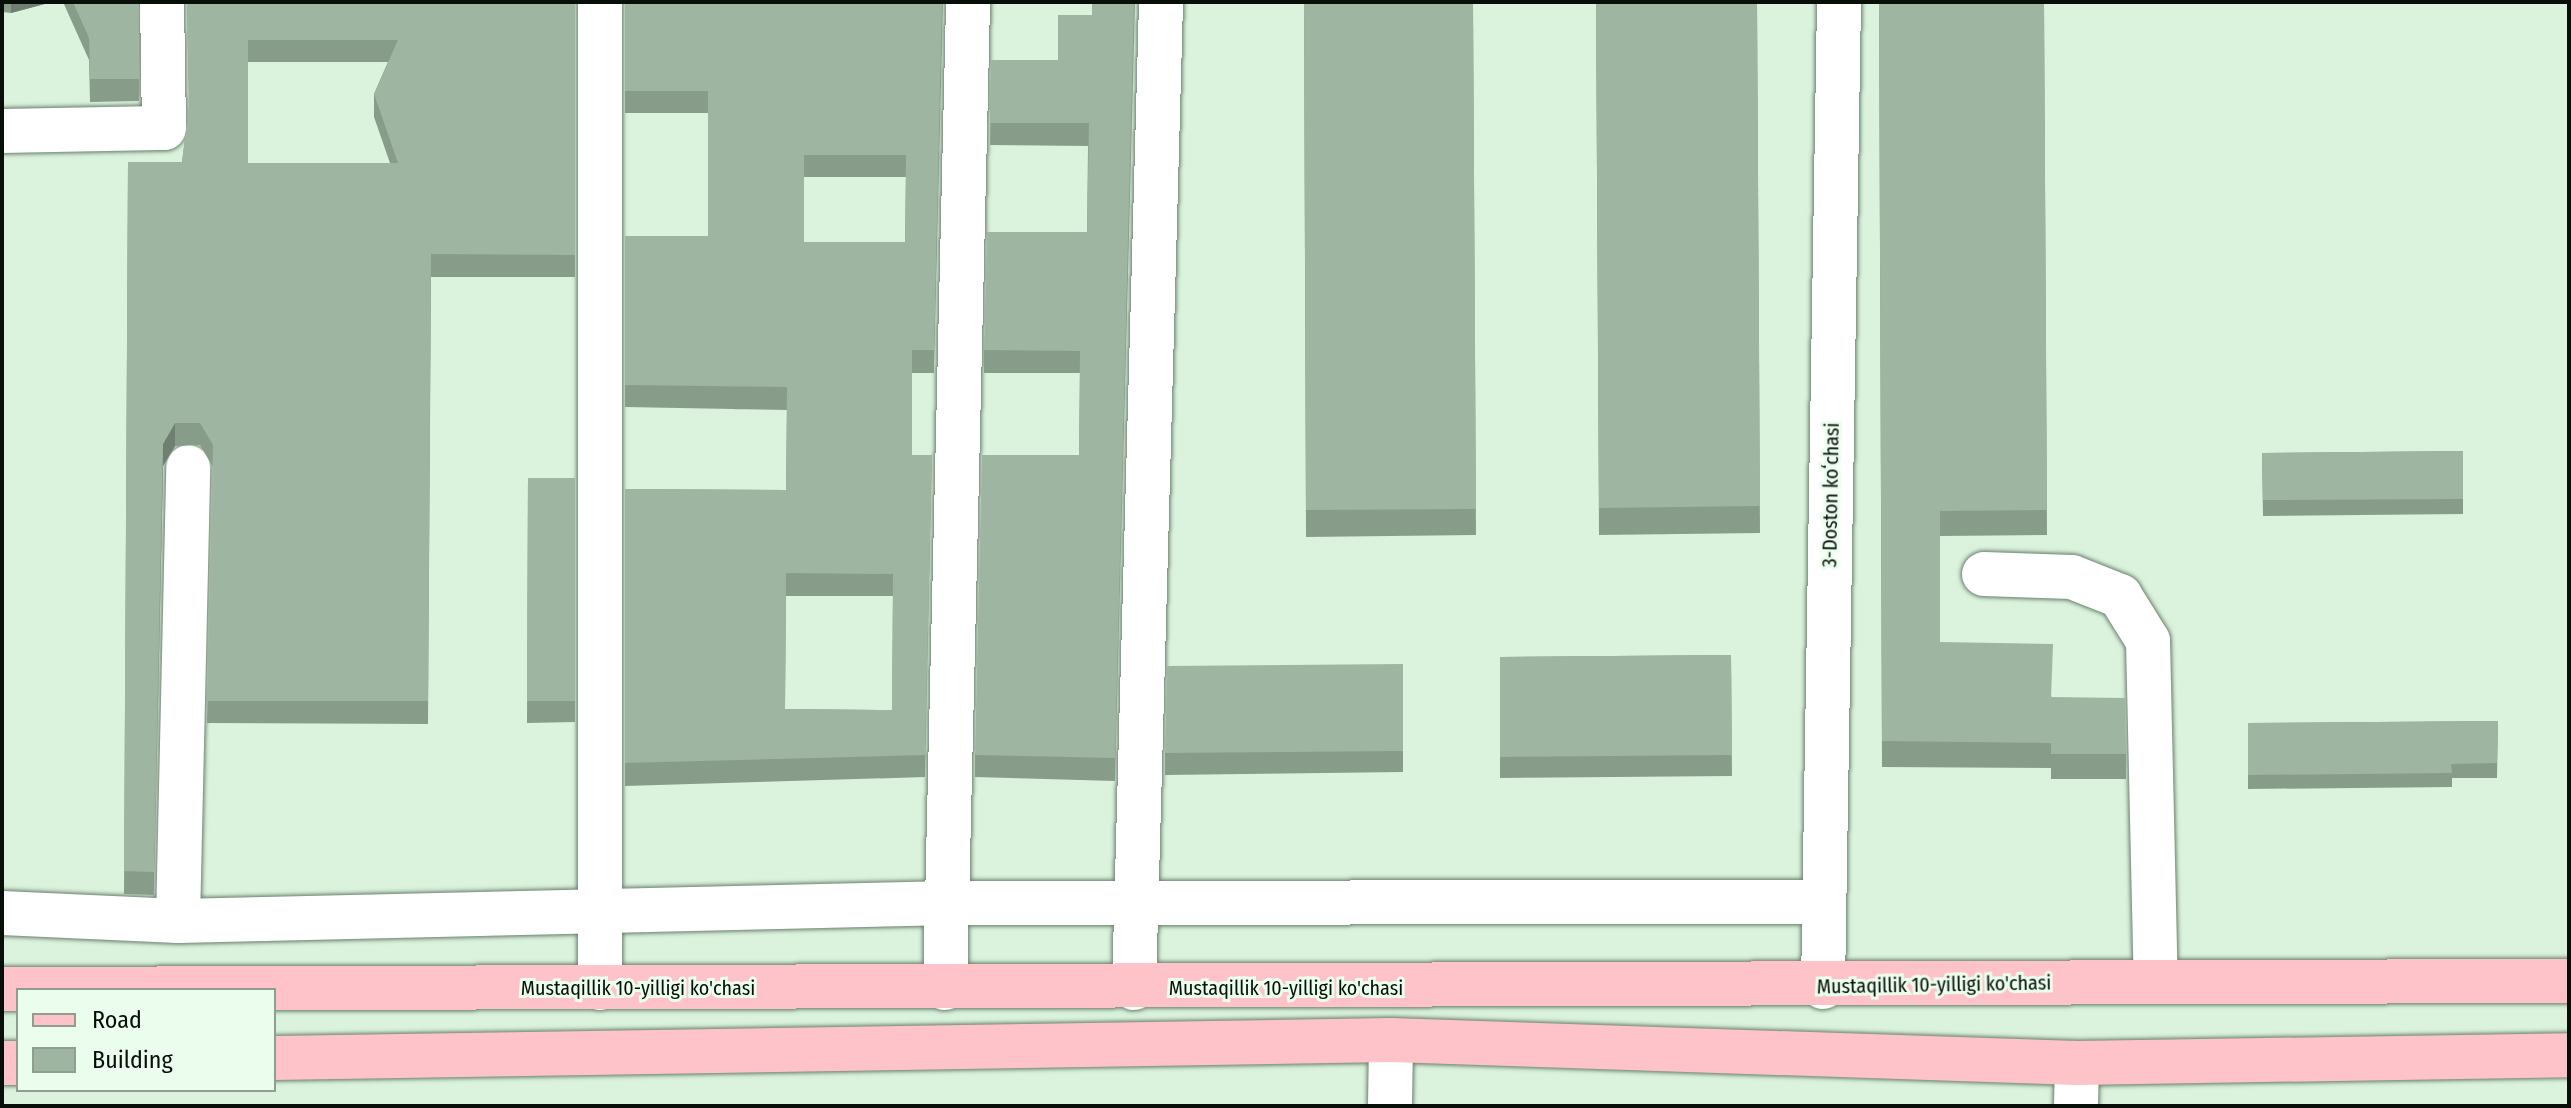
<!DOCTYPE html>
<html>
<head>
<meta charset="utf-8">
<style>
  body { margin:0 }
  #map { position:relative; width:2571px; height:1108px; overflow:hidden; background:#dbf3dd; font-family:"Fira Sans Condensed",sans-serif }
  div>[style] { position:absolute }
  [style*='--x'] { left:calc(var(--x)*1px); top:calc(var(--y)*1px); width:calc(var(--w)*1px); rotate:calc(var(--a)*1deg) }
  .roads { filter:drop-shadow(0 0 2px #6b806e) drop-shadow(0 0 2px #6b806e) }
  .minor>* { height:44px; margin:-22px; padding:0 22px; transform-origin:22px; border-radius:22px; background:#fff }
  .major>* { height:44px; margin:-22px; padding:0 22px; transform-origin:22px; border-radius:22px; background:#fec3c8 }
  .wall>* { inset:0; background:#889c8a }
  .shaded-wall>* { inset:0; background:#6f7f71 }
  .building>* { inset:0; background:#9eb5a1 }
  span { translate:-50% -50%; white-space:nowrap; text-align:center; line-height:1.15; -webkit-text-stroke:6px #ebfeed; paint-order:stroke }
  .street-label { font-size:20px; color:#070f08 }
  .frame { position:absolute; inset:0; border:4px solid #070f08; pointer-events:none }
  .legend { position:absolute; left:16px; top:988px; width:260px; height:104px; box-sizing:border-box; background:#ebfeed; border:2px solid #909e91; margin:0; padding:10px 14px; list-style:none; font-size:24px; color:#070f08 }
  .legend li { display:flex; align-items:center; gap:16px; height:40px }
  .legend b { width:40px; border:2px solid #909e91 }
</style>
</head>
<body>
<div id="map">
  <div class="roads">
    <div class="minor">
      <i style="--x:2;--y:131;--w:162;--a:-1.1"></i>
      <i style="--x:164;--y:128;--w:126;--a:-90.9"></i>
      <i style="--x:1984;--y:574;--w:88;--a:2"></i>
      <i style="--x:2072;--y:577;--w:52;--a:21.6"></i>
      <i style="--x:2120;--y:596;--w:53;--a:58.1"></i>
      <i style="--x:2148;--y:641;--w:341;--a:88.7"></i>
      <i style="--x:2;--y:913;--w:176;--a:2.6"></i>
      <i style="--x:178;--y:921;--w:772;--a:-1.34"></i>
      <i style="--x:950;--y:903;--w:874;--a:-0.07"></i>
      <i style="--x:178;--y:921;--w:454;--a:-88.7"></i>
      <i style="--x:1823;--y:987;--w:985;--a:-89.07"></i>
      <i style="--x:600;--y:988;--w:986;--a:-90"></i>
      <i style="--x:945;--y:988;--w:986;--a:-88.66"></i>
      <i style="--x:1134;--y:988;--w:986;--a:-88.43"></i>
      <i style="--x:1390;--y:1106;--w:66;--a:-89.1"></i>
      <i style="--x:2076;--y:1106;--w:43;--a:-88.7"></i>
    </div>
    <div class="major">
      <i style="--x:2;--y:989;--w:2567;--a:-0.18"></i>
      <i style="--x:274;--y:1058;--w:1117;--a:-0.92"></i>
      <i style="--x:1391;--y:1040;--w:686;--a:1.92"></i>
      <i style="--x:2077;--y:1063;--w:492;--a:-0.9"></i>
      <i style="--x:2;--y:1063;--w:16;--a:0"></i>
    </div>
  </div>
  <div class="wall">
    <i style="clip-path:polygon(2px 2px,52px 2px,11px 13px,2px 12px)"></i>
    <i style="clip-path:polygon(63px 2px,140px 2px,139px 101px,90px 102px,89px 60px)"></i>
    <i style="clip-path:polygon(evenodd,187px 2px,575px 2px,575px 277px,431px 277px,428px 724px,207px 723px,213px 467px,200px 445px,175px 446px,163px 466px,154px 895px,124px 894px,128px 162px,182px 162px,189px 108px,187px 2px,248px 62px,388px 62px,374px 94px,374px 117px,390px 163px,248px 163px,248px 62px)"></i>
    <i style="clip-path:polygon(evenodd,625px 2px,943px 2px,934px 373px,912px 373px,912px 455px,932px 455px,925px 777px,625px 786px,625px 489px,786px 490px,787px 410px,625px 407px,625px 236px,708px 236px,708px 113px,625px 113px,625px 2px,804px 177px,906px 177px,905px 242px,804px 242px,804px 177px,625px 2px,786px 596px,893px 596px,892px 710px,785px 709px,786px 596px)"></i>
    <i style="clip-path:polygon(1135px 2px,1115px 781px,975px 777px,975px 755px,1079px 455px,1080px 373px,984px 373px,984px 350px,1087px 232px,1088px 146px,990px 145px,991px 60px,1058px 60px,1092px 15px)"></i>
    <i style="clip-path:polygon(1304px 2px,1473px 2px,1476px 535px,1306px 537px)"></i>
    <i style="clip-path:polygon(1596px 2px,1757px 2px,1760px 533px,1599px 535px)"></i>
    <i style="clip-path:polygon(1879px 2px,2044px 2px,2047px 535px,1940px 536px,1940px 642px,2052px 697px,2126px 754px,2126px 779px,2051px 779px,2051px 768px,1882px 767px)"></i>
    <i style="clip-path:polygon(2463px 451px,2463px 514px,2263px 516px,2262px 453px)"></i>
    <i style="clip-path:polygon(528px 478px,575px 478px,575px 722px,527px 723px)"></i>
    <i style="clip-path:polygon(1731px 655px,1732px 776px,1500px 778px,1500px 657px)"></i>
    <i style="clip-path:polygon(1403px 664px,1403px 772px,1165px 775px,1165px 753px)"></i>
    <i style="clip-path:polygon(2498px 721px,2497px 778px,2452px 778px,2452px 787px,2248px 789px,2248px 723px)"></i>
  </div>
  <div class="shaded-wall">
    <i style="clip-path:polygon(11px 2px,52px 2px,11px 13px)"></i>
    <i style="clip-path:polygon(175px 423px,175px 446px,163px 466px,154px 895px,163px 444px)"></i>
  </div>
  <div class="building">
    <i style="clip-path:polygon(73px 2px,139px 2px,139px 79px,90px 79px,89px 38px)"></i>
    <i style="clip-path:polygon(evenodd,187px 2px,575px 2px,575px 255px,431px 254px,428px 701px,207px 701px,213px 445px,200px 423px,175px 423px,163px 444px,154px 872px,124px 871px,128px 162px,182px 162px,189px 105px,187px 2px,248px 40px,398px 40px,374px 94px,398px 163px,248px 163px,248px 40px)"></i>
    <i style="clip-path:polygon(evenodd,625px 2px,942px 2px,934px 350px,912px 350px,912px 455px,932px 455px,925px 755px,625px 763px,625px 489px,786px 490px,787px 387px,625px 385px,625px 236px,708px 236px,708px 91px,625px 91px,625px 2px,804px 155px,906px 155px,905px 242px,804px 242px,804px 155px,625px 2px,786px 573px,893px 574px,892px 710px,785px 709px,786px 573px)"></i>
    <i style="clip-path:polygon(1092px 2px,1134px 2px,1115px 758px,975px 755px,982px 455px,1079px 455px,1080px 351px,984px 350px,987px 232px,1087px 232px,1089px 123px,990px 123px,991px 60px,1058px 60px,1058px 15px,1092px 15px)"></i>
    <i style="clip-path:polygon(1304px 2px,1473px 2px,1476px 509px,1306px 510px)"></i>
    <i style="clip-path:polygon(1596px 2px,1757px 2px,1760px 506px,1599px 508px)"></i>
    <i style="clip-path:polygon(1879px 2px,2044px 2px,2047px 510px,1940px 511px,1940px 642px,2053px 644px,2051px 697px,2125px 698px,2126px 754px,2051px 754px,2051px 743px,1882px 741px)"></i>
    <i style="clip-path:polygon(2463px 451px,2463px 499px,2263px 500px,2262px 453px)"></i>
    <i style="clip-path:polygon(528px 478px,575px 478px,575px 701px,527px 701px)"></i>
    <i style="clip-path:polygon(1731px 655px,1732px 755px,1500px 757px,1500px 657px)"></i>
    <i style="clip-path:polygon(1403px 664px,1403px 751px,1165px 753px,1167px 666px)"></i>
    <i style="clip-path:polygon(2498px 721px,2497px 763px,2451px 764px,2452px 773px,2248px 775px,2248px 723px)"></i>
  </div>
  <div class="street-label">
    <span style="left:1831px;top:495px;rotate:-89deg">3-Doston koʻchasi</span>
    <span style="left:1934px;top:985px;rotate:-1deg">Mustaqillik 10-yilligi ko'chasi</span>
    <span style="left:638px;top:988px">Mustaqillik 10-yilligi ko'chasi</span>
    <span style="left:1286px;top:988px">Mustaqillik 10-yilligi ko'chasi</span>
  </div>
  <div class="frame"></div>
  <ul class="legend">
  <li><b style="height:10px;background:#fec3c8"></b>Road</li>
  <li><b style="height:22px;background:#9eb5a1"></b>Building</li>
  </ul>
</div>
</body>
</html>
